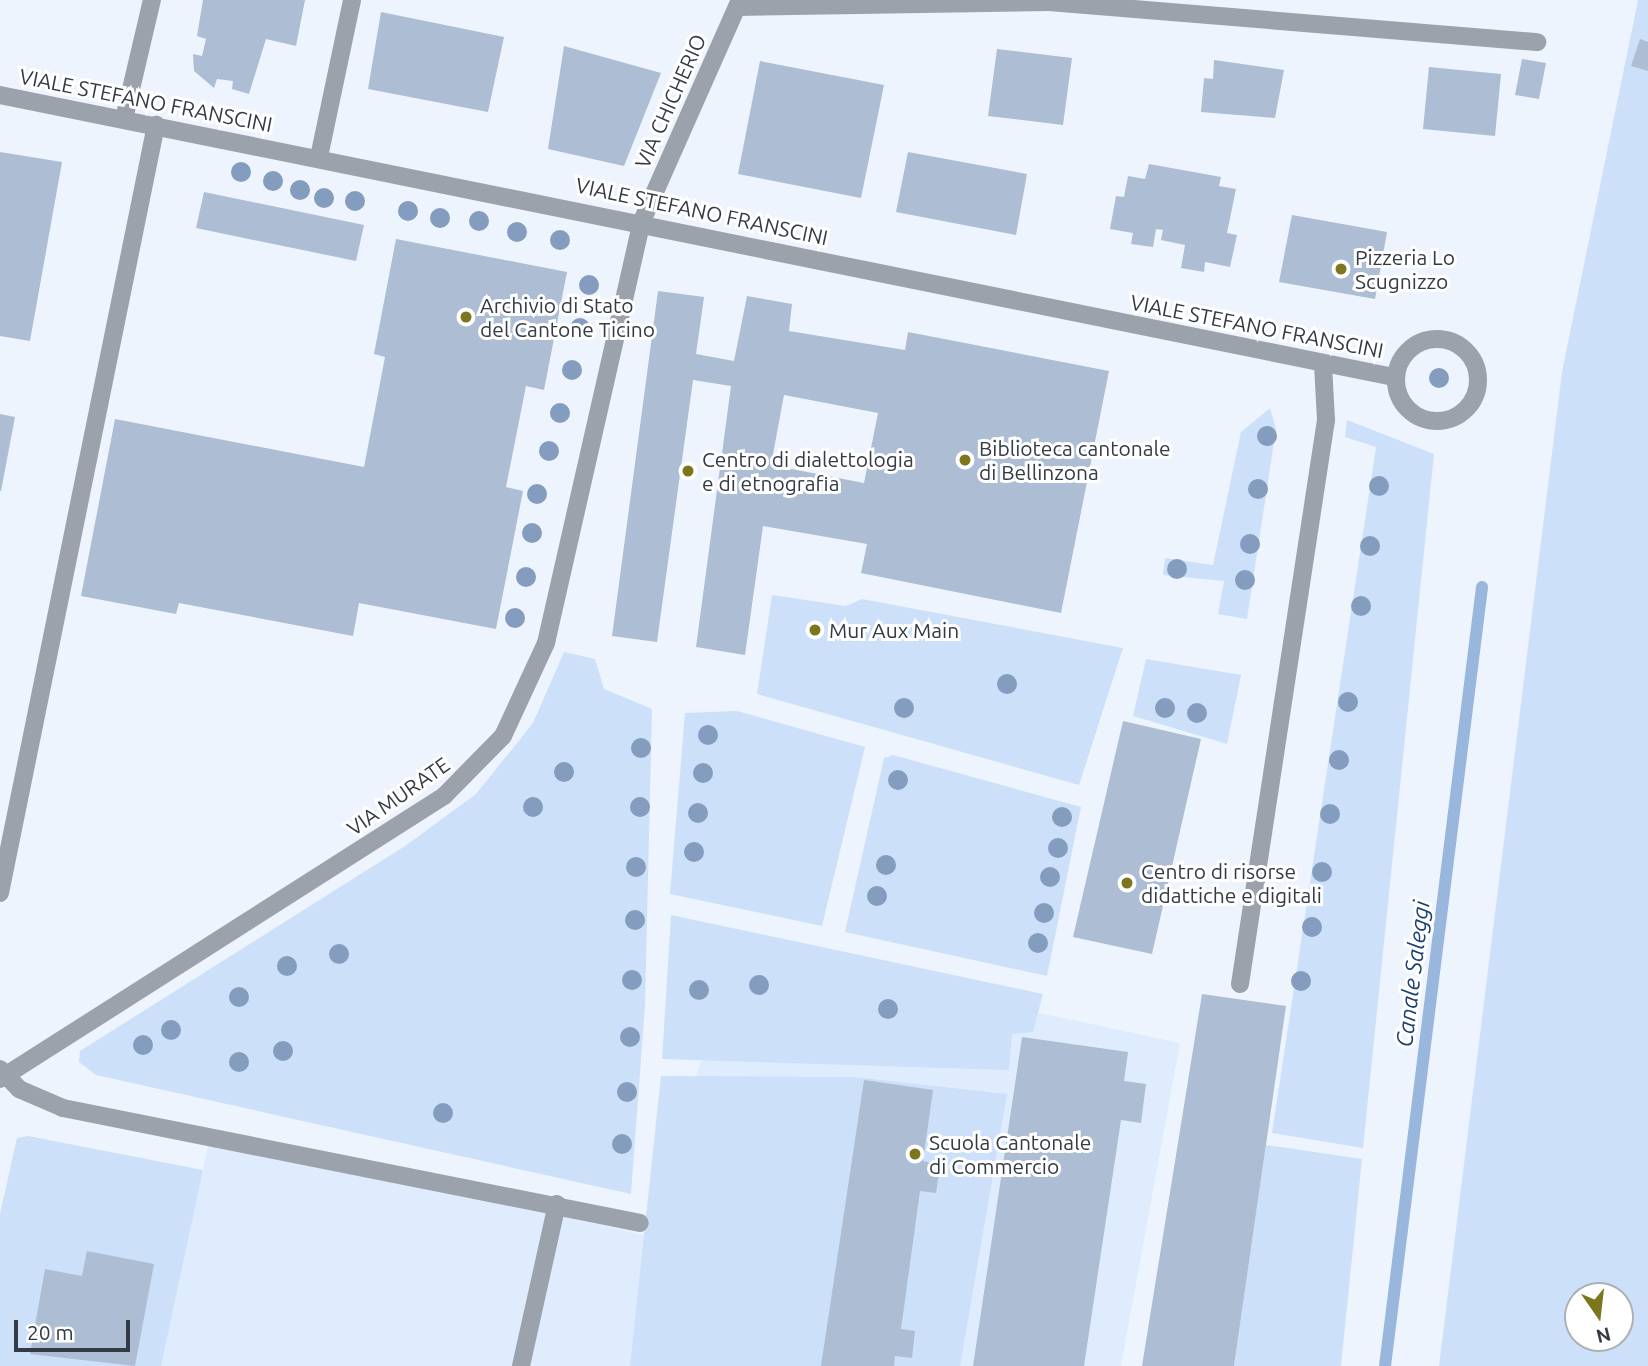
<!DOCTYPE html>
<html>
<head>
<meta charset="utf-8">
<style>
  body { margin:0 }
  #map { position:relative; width:1648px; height:1366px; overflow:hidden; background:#edf4fe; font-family:Ubuntu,sans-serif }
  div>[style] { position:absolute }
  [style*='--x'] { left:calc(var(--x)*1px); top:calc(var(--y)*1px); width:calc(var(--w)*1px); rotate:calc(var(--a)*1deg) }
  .built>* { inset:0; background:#dfecfe }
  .green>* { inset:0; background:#cce0fa }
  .stream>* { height:12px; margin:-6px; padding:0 6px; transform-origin:6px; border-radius:6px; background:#99b6dd }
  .building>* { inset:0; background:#adbdd3 }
  .lane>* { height:18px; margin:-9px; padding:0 9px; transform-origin:9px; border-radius:9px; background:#9ba2ac }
  .street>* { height:18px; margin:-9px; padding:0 9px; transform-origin:9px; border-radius:9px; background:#9ba2ac }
  .street>.ring { margin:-9px; padding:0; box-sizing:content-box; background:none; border:18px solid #9ba2ac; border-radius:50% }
  .trees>* { width:20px; height:20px; margin:-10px; border-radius:50%; background:#849dbe }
  .dots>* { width:19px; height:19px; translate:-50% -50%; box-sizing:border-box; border:4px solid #fff; border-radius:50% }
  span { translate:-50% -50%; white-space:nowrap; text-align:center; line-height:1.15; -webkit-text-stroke:6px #fff; paint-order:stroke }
  .street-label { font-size:21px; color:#343b44 }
  .poi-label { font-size:21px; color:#343b44 }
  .left { translate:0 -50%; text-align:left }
  .water-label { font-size:23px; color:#1a4172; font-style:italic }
  .north { position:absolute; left:1564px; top:1282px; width:70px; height:70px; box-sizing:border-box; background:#fff; border:2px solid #aeb1b4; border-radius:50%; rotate:166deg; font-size:19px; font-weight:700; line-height:28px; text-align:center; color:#343b44 }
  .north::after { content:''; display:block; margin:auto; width:24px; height:32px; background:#7c771c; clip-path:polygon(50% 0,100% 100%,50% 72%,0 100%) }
  .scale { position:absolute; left:14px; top:1320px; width:116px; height:32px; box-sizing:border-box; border:4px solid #343b44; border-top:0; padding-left:9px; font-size:21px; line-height:24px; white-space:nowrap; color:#343b44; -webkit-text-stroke:5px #fff; paint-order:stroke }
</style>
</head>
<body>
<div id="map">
  <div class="built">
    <i style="clip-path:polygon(738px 948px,1180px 1043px,1121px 1366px,161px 1366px,210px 1137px,644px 1235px)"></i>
  </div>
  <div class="green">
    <i style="clip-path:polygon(evenodd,1638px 0,1648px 0,1648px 1366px,1439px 1366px,1562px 372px,1638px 0,1578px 1296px,1620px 1296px,1620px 1338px,1578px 1338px,1578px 1296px)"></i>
    <i style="clip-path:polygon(1270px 408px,1276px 429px,1247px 619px,1218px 614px,1224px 581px,1163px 575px,1165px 558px,1213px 565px,1241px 432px)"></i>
    <i style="clip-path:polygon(1347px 420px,1434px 454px,1363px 1148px,1272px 1133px,1376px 447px,1345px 437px)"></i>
    <i style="clip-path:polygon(772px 595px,846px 606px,862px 599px,1123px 648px,1079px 785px,757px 694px)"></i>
    <i style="clip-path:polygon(564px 652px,595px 659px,604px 689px,652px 709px,645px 1005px,631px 1194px,96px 1075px,79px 1062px,80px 1051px,405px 846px,476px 794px,533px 723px)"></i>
    <i style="clip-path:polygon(1146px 659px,1241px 675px,1227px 744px,1133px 716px)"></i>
    <i style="clip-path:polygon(737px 711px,865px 747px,822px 926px,670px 894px,685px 713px)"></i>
    <i style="clip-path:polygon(893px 755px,1081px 807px,1047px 976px,845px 932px,884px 758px)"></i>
    <i style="clip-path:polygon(671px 915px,1043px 994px,1033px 1032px,1012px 1034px,1009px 1070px,662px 1059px)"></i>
    <i style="clip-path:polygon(661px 1076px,854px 1077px,1007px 1094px,960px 1366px,630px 1366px)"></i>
    <i style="clip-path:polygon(28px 1136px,203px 1170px,161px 1366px,0 1366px,0 1214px,17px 1138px)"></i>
    <i style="clip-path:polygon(1266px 1145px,1362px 1159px,1341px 1366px,1234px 1366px)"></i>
  </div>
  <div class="stream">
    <i style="--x:1385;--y:1366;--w:785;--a:-82.9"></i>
  </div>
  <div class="building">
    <i style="clip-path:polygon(203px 0,305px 0,296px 46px,266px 39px,249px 94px,232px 89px,233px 81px,217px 79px,214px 88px,194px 71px,193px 54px,202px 56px,206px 39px,197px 36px)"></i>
    <i style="clip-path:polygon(381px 12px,504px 37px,488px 112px,368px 89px)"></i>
    <i style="clip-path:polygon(1640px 39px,1648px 42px,1648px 71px,1631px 66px)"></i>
    <i style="clip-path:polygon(564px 46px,661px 73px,624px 166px,548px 149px)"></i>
    <i style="clip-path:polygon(997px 49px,1072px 58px,1063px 125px,988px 116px)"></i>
    <i style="clip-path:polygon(1522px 59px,1546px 63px,1539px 99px,1515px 95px)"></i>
    <i style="clip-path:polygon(1214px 60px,1284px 70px,1275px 118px,1201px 112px,1204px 78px,1213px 79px)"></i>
    <i style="clip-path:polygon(760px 61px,884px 85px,861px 198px,738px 174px)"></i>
    <i style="clip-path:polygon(1429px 67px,1501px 74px,1495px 136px,1423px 129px)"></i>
    <i style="clip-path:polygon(0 152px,62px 162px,30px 341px,0 336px)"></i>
    <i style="clip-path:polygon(908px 152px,1027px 174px,1016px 235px,896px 212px)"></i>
    <i style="clip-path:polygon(1149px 164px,1221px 177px,1219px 186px,1236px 189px,1227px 233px,1237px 235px,1230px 267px,1205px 262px,1204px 272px,1181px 268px,1185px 245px,1161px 240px,1163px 230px,1156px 229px,1153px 247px,1131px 244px,1133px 233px,1110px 229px,1116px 196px,1124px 197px,1128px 176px,1145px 179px)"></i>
    <i style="clip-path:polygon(204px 192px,364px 225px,356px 261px,196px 228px)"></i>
    <i style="clip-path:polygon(1292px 215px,1387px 232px,1375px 299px,1279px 282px)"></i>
    <i style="clip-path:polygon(396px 239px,567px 272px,544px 390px,526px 386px,506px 487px,523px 491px,496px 629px,359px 603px,353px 636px,179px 603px,176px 614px,81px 596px,115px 419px,364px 467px,385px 357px,374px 354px)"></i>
    <i style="clip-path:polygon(evenodd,658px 291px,704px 297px,696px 354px,734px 361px,747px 296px,792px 304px,789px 331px,905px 350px,908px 332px,1109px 371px,1061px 613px,861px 573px,867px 544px,763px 526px,745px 655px,696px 647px,731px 386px,693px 380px,657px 642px,612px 636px,658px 291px,784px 395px,878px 413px,864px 483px,771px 465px,784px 395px)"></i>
    <i style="clip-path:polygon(0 414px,15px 417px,1px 491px,0 491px)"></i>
    <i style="clip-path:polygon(1123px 721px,1201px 739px,1152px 954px,1073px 937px)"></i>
    <i style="clip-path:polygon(1202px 994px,1286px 1006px,1234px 1366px,1142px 1366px)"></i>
    <i style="clip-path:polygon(1022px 1037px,1128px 1052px,1124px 1081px,1146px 1084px,1141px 1123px,1121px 1120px,1084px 1366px,973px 1366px)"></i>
    <i style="clip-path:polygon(864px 1080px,933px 1090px,923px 1161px,940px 1165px,936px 1193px,920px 1191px,901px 1329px,915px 1331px,912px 1358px,895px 1356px,894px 1366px,821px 1366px)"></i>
    <i style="clip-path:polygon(87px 1251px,154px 1264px,135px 1366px,30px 1354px,45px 1269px,82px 1276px)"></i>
  </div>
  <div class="lane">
    <i style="--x:319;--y:157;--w:160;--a:-78.1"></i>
    <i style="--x:0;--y:893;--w:784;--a:-78.52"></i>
    <i style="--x:1240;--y:984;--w:571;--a:-81.33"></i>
    <i style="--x:1326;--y:420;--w:56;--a:-93.1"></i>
    <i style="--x:0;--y:1069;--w:28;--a:46"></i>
    <i style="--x:19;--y:1089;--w:48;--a:23.4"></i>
    <i style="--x:63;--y:1108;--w:588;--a:11.27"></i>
    <i style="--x:521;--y:1366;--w:166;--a:-77.5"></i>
  </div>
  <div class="street">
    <i style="--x:737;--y:7;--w:312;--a:-0.9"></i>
    <i style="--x:1049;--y:2;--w:490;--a:4.7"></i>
    <i style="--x:0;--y:95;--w:1422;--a:11.44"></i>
    <i style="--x:124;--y:119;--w:122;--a:-76.8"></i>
    <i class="ring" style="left:1396px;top:339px;width:64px;height:64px"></i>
    <i style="--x:0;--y:1079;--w:527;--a:-32.51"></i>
    <i style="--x:444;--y:796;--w:84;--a:-45.5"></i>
    <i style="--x:503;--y:736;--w:102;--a:-65.2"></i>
    <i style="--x:546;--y:643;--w:433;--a:-77.2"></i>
    <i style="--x:642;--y:221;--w:242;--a:-66.1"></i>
  </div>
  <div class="trees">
    <i style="left:241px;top:172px"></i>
    <i style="left:273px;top:181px"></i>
    <i style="left:300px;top:190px"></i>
    <i style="left:324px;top:198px"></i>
    <i style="left:355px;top:201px"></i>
    <i style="left:408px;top:211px"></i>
    <i style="left:440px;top:218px"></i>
    <i style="left:479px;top:221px"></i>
    <i style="left:517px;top:232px"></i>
    <i style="left:560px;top:240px"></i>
    <i style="left:589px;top:285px"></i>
    <i style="left:580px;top:328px"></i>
    <i style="left:572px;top:370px"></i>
    <i style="left:1439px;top:378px"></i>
    <i style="left:560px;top:413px"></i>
    <i style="left:1267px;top:436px"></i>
    <i style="left:549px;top:451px"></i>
    <i style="left:1379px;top:486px"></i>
    <i style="left:1258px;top:489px"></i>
    <i style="left:537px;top:494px"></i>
    <i style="left:532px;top:533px"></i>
    <i style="left:1250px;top:544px"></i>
    <i style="left:1370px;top:546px"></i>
    <i style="left:1177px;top:569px"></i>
    <i style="left:526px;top:577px"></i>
    <i style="left:1245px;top:580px"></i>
    <i style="left:1361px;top:606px"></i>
    <i style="left:515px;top:618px"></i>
    <i style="left:1007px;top:684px"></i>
    <i style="left:1348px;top:702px"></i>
    <i style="left:904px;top:708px"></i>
    <i style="left:1165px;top:708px"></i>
    <i style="left:1197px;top:713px"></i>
    <i style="left:708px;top:735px"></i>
    <i style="left:641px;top:748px"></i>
    <i style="left:1339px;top:760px"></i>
    <i style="left:564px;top:772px"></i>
    <i style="left:703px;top:773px"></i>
    <i style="left:898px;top:780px"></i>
    <i style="left:533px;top:807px"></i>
    <i style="left:640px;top:807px"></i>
    <i style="left:698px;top:813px"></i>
    <i style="left:1330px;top:814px"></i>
    <i style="left:1062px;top:817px"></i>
    <i style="left:1058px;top:848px"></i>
    <i style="left:694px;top:852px"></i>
    <i style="left:886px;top:865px"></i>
    <i style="left:636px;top:867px"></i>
    <i style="left:1322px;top:872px"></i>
    <i style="left:1050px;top:877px"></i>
    <i style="left:877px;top:896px"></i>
    <i style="left:1044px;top:913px"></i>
    <i style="left:635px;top:920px"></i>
    <i style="left:1312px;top:927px"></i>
    <i style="left:1038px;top:943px"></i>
    <i style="left:339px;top:954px"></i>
    <i style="left:287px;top:966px"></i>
    <i style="left:632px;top:980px"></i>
    <i style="left:1301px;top:981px"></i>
    <i style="left:759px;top:985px"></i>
    <i style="left:699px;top:990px"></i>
    <i style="left:239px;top:997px"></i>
    <i style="left:888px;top:1009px"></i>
    <i style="left:171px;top:1030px"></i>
    <i style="left:630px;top:1037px"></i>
    <i style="left:143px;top:1045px"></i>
    <i style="left:283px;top:1051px"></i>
    <i style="left:239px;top:1062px"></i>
    <i style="left:627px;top:1092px"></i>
    <i style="left:443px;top:1113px"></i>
    <i style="left:622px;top:1144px"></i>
  </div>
  <div class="dots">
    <i style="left:1341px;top:269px;background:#7c771c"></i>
    <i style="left:466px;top:317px;background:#7c771c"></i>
    <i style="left:965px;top:460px;background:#7c771c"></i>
    <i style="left:688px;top:471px;background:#7c771c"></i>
    <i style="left:815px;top:630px;background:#7c771c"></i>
    <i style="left:1127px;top:883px;background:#7c771c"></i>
    <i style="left:915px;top:1154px;background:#7c771c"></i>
  </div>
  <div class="street-label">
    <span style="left:146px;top:100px;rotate:11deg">VIALE STEFANO FRANSCINI</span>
    <span style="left:670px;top:101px;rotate:-66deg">VIA CHICHERIO</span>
    <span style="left:702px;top:211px;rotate:12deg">VIALE STEFANO FRANSCINI</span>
    <span style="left:1257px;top:326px;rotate:11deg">VIALE STEFANO FRANSCINI</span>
    <span style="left:398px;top:796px;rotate:-35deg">VIA MURATE</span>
  </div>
  <div class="poi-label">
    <span class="left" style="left:1355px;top:269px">Pizzeria Lo<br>Scugnizzo</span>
    <span class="left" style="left:480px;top:317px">Archivio di Stato<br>del Cantone Ticino</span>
    <span class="left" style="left:979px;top:460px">Biblioteca cantonale<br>di Bellinzona</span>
    <span class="left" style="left:702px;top:471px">Centro di dialettologia<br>e di etnografia</span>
    <span class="left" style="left:829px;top:630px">Mur Aux Main</span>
    <span class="left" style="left:1141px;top:883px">Centro di risorse<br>didattiche e digitali</span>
    <span class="left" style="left:929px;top:1154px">Scuola Cantonale<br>di Commercio</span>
  </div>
  <div class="water-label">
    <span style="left:1413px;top:974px;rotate:-83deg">Canale Saleggi</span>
  </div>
  <div class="north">N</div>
  <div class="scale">20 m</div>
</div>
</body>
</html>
